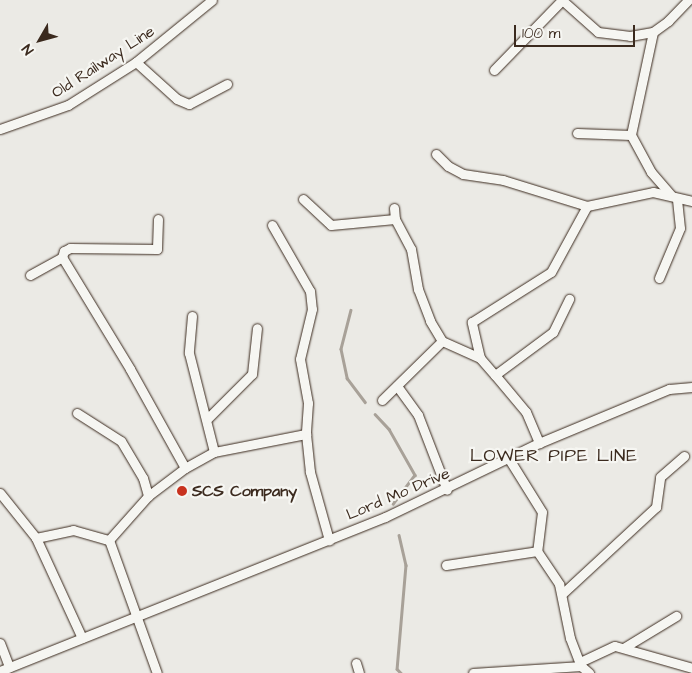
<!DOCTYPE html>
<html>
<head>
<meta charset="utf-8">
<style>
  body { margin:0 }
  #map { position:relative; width:692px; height:673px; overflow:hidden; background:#ebeae5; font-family:"Architects Daughter",sans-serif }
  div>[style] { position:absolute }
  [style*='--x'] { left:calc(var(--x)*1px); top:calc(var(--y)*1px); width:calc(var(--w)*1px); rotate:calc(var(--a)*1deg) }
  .stream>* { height:2.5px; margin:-1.25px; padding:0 1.25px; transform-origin:1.25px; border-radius:1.25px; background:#a8a198 }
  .roads { filter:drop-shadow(0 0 1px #3b2a1e) drop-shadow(0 0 1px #3b2a1e) }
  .minor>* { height:9px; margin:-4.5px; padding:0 4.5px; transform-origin:4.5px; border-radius:4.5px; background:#f6f6f2 }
  .dots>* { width:14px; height:14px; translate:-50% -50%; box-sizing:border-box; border:2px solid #f6f6f2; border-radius:50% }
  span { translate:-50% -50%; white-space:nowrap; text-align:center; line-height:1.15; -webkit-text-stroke:4.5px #f6f6f2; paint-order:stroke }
  .street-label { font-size:16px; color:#3b2a1e }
  .poi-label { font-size:16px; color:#3b2a1e; font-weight:700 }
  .left { translate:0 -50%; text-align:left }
  .neighbourhood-label { font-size:18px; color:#3b2a1e; letter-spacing:1px }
  .north { position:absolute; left:15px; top:15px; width:50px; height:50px; -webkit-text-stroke:4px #f6f6f2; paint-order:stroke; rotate:232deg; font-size:14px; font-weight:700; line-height:20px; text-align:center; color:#3b2a1e }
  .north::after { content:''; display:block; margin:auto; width:18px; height:22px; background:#3b2a1e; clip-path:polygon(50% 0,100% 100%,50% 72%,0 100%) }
  .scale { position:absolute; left:514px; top:25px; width:121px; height:22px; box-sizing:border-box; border:2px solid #3b2a1e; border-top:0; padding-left:6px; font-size:15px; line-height:18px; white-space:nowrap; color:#3b2a1e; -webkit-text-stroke:4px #f6f6f2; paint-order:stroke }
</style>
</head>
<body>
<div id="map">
  <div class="stream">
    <i style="--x:351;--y:310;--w:40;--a:104.4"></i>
    <i style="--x:341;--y:349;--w:30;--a:78"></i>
    <i style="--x:347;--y:378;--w:30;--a:53"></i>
    <i style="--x:375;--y:414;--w:21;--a:47"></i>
    <i style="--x:389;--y:429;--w:53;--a:60.5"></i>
    <i style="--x:415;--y:475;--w:36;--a:127"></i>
    <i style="--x:399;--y:535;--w:31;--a:77"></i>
    <i style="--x:406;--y:565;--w:104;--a:94.9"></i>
    <i style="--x:397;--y:669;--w:6;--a:45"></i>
  </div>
  <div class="roads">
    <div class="minor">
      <i style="--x:562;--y:0;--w:48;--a:41.6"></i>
      <i style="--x:598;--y:32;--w:32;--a:7"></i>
      <i style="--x:630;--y:36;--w:23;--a:-10"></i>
      <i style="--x:653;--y:32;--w:19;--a:-36"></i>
      <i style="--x:668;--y:21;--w:29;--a:-46"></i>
      <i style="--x:653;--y:32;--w:105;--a:102.1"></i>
      <i style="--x:631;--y:135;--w:42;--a:61.6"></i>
      <i style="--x:651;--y:172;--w:30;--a:49"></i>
      <i style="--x:136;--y:62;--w:55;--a:42.1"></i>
      <i style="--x:177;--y:99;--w:13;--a:23"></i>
      <i style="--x:189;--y:104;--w:43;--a:-27.8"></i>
      <i style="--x:494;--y:70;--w:98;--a:-45.8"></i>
      <i style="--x:0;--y:129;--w:72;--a:-19.4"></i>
      <i style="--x:68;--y:105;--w:80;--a:-32.3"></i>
      <i style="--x:136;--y:62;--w:98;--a:-39.2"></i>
      <i style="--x:577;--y:133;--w:54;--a:2.1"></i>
      <i style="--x:436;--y:154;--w:17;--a:45"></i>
      <i style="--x:448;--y:166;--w:17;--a:28"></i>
      <i style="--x:463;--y:174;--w:40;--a:8.5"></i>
      <i style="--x:503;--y:180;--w:88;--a:17.2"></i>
      <i style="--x:587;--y:206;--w:67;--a:-12"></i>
      <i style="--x:653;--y:192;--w:40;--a:13"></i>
      <i style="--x:303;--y:199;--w:38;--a:43"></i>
      <i style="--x:331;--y:225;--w:64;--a:-5.4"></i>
      <i style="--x:394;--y:208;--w:11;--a:85"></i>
      <i style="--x:395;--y:219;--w:34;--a:62"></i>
      <i style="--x:411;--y:249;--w:41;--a:80.1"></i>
      <i style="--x:418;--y:289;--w:34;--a:69"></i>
      <i style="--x:430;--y:321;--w:23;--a:59"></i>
      <i style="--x:442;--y:341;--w:42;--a:24.1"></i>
      <i style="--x:480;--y:358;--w:23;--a:49"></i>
      <i style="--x:495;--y:375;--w:48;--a:50"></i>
      <i style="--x:526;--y:412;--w:34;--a:67"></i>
      <i style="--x:158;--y:219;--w:30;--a:92"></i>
      <i style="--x:157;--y:249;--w:87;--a:-179.3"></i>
      <i style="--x:70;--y:248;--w:7;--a:153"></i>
      <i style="--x:64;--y:251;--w:6;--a:108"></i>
      <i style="--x:62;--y:257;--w:131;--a:58.7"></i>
      <i style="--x:130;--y:369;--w:113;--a:60.9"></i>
      <i style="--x:272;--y:225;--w:76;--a:60.1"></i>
      <i style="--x:310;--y:291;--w:18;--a:84"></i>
      <i style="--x:312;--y:309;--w:51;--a:103.5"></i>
      <i style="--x:300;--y:359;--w:45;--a:79.7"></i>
      <i style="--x:308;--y:403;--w:31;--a:94"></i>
      <i style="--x:306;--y:434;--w:38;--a:84"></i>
      <i style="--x:310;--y:472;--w:71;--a:74.4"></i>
      <i style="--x:30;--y:275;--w:37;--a:-29"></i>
      <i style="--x:659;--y:278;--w:54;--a:-67.2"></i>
      <i style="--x:680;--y:228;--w:30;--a:-96"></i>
      <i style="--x:192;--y:316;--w:37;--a:95"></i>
      <i style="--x:189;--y:353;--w:102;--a:75.8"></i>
      <i style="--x:480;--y:358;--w:37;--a:-103"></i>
      <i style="--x:472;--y:322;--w:93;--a:-32.3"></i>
      <i style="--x:551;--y:272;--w:75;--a:-61.4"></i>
      <i style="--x:495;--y:375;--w:72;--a:-36.6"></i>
      <i style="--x:553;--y:332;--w:37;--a:-64"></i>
      <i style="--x:397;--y:386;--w:36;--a:54"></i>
      <i style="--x:418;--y:415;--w:80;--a:68.9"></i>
      <i style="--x:382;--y:400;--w:84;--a:-44.5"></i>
      <i style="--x:77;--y:413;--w:52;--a:32.5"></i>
      <i style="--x:121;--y:441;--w:43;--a:59.3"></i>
      <i style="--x:143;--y:478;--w:19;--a:74"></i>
      <i style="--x:208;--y:418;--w:62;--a:-45"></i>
      <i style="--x:252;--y:374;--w:46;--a:-83.8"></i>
      <i style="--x:509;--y:459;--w:62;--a:58.1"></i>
      <i style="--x:542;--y:512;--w:39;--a:97"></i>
      <i style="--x:537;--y:551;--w:40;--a:56"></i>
      <i style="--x:559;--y:584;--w:55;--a:78.5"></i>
      <i style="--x:570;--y:638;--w:30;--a:69"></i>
      <i style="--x:581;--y:666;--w:11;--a:41"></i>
      <i style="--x:0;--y:493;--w:58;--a:51.3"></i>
      <i style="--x:36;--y:538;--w:110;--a:65.3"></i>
      <i style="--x:36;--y:538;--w:38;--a:-12"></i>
      <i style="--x:73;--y:530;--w:37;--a:16"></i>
      <i style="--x:109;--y:540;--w:59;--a:-48.4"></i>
      <i style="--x:148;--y:496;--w:46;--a:-37.1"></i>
      <i style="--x:185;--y:468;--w:33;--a:-29"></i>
      <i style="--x:214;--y:452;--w:94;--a:-11.1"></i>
      <i style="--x:109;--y:540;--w:141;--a:70.2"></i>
      <i style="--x:446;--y:565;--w:92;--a:-8.7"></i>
      <i style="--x:563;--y:593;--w:127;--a:-42.8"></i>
      <i style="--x:656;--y:507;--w:30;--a:-82"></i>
      <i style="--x:660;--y:477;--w:32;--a:-41"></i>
      <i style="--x:0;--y:643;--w:26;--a:69"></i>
      <i style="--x:625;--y:647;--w:60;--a:-31.3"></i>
      <i style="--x:580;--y:662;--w:38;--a:-25"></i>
      <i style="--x:615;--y:646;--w:80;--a:15.9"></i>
      <i style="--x:356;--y:663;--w:10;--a:73"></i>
      <i style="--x:0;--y:671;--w:415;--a:-21.8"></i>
      <i style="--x:385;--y:517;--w:171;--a:-25.7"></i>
      <i style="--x:539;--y:443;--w:141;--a:-22.6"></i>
      <i style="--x:669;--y:389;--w:23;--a:-5"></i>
      <i style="--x:473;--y:673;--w:108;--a:-3.7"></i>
    </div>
  </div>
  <div class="dots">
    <i style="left:182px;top:491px;background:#c8321e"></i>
  </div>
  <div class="street-label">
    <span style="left:103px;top:62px;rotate:-33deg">Old Railway Line</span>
    <span style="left:398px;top:494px;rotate:-23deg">Lord Mo Drive</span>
  </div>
  <div class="poi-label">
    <span class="left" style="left:192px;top:491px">SCS Company</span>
  </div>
  <div class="neighbourhood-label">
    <span style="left:554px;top:456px">LOWER PIPE LINE</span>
  </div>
  <div class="north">N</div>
  <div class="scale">100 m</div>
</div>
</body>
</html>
